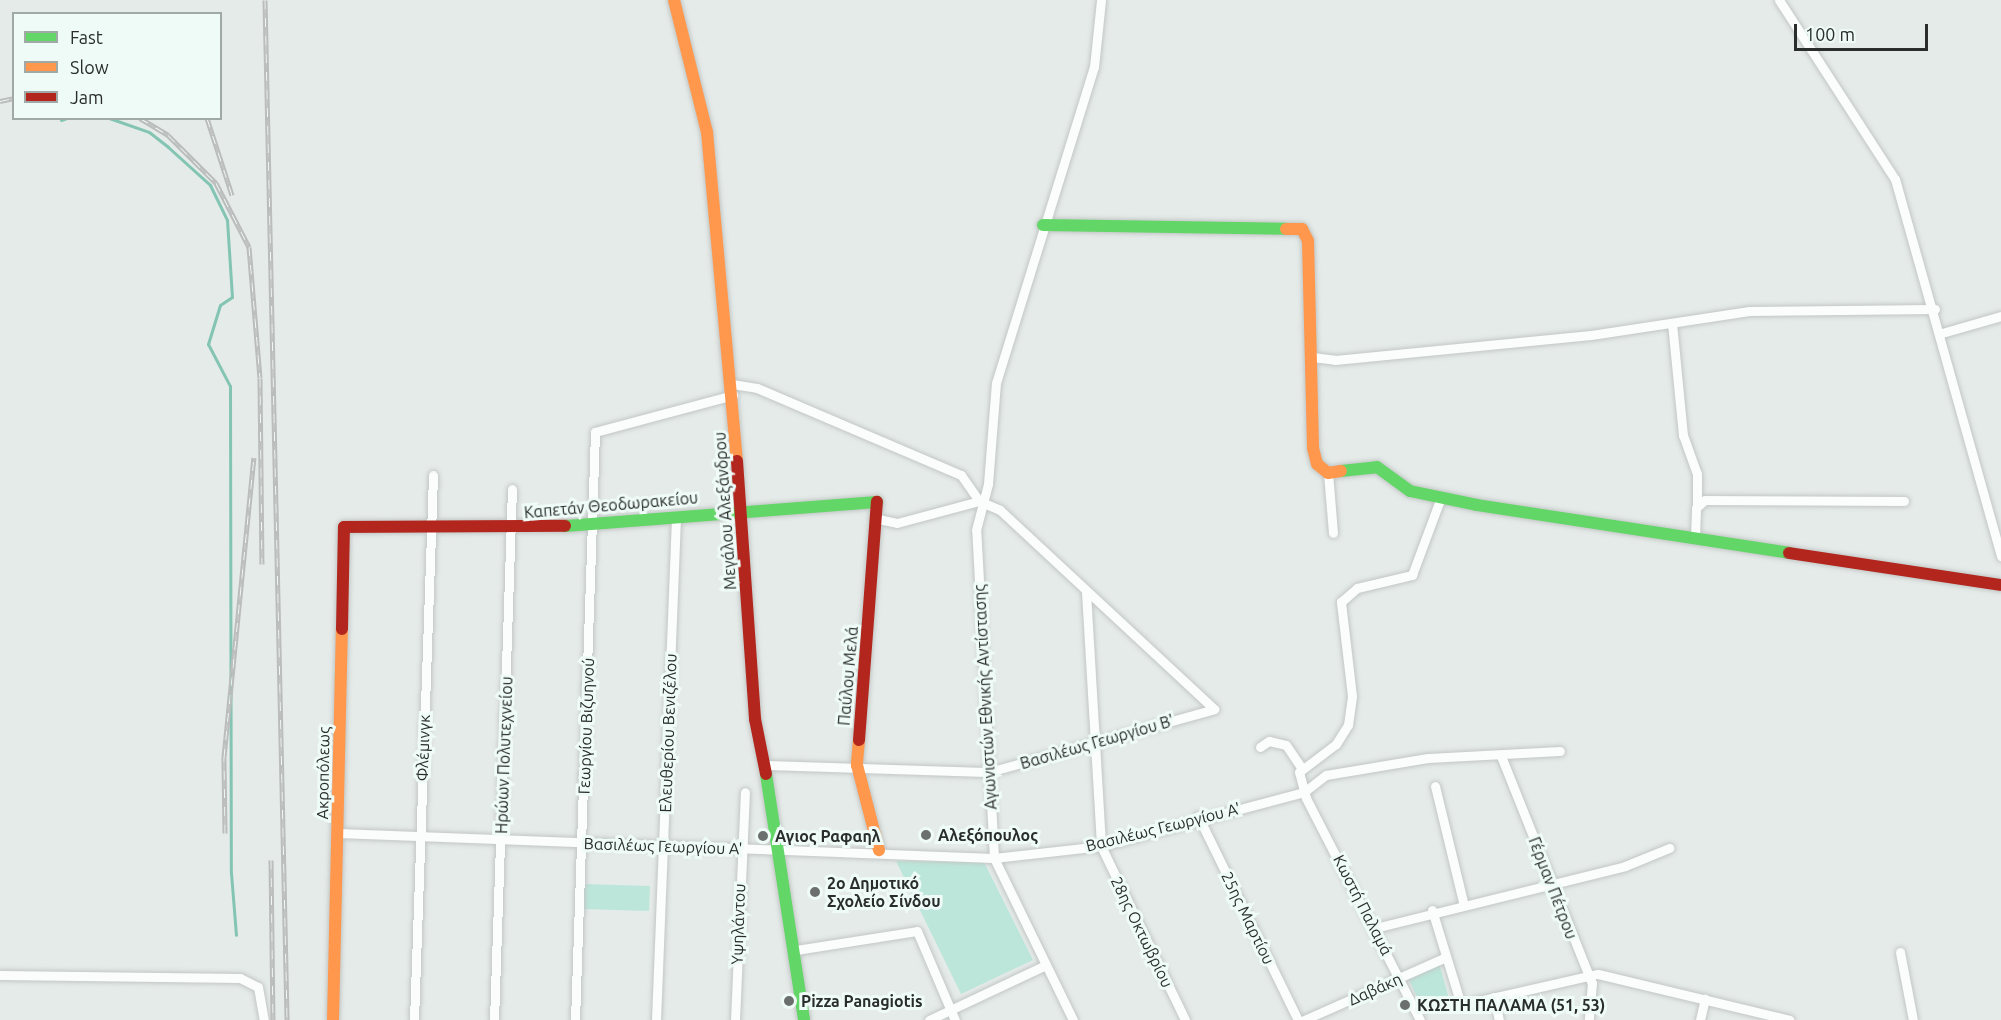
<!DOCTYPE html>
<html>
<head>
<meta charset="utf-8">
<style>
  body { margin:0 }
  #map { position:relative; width:2001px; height:1020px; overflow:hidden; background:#e5ebe9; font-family:Ubuntu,sans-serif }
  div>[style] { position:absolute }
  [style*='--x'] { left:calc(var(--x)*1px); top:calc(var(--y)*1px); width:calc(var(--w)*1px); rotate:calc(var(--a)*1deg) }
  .green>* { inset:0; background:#bce6da }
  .stream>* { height:3px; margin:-1.5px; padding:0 1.5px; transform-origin:1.5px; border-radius:1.5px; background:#84c4b3 }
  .roads { filter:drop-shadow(0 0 2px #c2c7c5) drop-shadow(0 0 2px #c2c7c5) }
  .street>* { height:9px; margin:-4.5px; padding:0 4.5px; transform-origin:4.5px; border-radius:4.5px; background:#fbfcfc }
  .fast>* { height:12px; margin:-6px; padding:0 6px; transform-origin:6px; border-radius:6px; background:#63d668 }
  .slow>* { height:12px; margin:-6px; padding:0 6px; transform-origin:6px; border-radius:6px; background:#ff974d }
  .jam>* { height:12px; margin:-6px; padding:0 6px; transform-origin:6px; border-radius:6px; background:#b3261e }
  .rail>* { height:5px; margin-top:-2.5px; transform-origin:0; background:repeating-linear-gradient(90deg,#effbf7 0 9px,#bbbcbc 0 18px); box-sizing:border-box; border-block:2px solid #bbbcbc }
  .dots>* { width:16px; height:16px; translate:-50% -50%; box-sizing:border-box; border:3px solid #effbf7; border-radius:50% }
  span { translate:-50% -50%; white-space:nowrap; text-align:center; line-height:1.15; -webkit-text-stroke:6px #effbf7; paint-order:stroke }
  .street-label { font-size:16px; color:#292d2b }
  .poi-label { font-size:16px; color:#292d2b; font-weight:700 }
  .left { translate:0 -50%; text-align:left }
  .legend { position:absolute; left:12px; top:12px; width:210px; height:108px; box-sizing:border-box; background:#effbf7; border:2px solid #a0a9a5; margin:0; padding:8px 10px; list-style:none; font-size:18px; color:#292d2b }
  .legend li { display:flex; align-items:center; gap:12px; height:30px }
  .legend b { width:30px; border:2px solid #a0a9a5 }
  .scale { position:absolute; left:1794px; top:24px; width:134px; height:27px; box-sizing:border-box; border:3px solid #292d2b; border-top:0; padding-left:8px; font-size:18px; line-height:21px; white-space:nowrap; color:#292d2b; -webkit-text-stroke:4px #effbf7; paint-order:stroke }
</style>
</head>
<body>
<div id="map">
  <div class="green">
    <i style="clip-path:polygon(896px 861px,984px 862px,1033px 960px,961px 994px)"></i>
    <i style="clip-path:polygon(583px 884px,650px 886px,649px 911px,582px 909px)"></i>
    <i style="clip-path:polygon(1439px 963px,1451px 1006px,1426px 1015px,1408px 978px)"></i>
  </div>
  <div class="stream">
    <i style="--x:109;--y:118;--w:42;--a:19.3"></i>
    <i style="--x:149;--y:132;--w:24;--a:38"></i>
    <i style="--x:168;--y:147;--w:57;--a:42.1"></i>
    <i style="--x:210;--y:185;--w:39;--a:64"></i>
    <i style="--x:227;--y:220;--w:77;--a:86.3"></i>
    <i style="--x:232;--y:297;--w:14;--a:146"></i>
    <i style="--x:220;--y:305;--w:41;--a:107.1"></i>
    <i style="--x:208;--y:344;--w:47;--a:62.4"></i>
    <i style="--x:230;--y:386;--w:487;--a:89.9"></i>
    <i style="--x:231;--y:873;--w:62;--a:85.4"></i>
    <i style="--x:61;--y:120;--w:6;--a:-18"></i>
  </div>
  <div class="roads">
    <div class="street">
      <i style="--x:1779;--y:0;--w:213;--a:57.1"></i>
      <i style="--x:1895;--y:179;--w:392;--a:74.3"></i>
      <i style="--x:1672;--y:323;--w:113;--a:84.4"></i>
      <i style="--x:1683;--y:435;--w:41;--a:70.3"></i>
      <i style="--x:1697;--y:474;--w:31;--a:90"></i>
      <i style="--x:1942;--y:333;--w:61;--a:-16.1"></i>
      <i style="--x:1312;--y:357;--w:23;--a:7"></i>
      <i style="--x:1335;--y:360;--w:257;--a:-5.6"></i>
      <i style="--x:1591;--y:335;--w:160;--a:-8.6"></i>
      <i style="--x:1749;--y:311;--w:186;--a:-0.6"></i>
      <i style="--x:732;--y:384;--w:25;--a:9"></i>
      <i style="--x:757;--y:388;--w:222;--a:23.1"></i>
      <i style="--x:961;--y:475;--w:32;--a:55"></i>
      <i style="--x:979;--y:501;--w:23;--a:23"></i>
      <i style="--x:1000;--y:510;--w:292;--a:42.9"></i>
      <i style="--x:1328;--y:473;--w:60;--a:85.2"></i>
      <i style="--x:878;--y:519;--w:19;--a:12"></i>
      <i style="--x:897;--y:523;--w:85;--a:-15"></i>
      <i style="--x:1695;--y:538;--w:30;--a:-88"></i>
      <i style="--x:1696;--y:508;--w:12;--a:-42"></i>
      <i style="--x:1705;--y:500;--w:199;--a:0.3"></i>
      <i style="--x:1086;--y:592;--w:254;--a:86.6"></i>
      <i style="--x:1101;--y:846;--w:193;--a:64.2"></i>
      <i style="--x:1260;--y:747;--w:11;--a:-34"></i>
      <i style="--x:1269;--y:741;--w:17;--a:13"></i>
      <i style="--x:1286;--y:745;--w:27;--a:56"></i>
      <i style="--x:1501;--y:756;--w:245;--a:68.2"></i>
      <i style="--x:1592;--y:983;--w:37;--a:95"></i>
      <i style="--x:764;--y:765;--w:225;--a:1.8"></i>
      <i style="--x:989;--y:772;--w:234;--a:-15.6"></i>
      <i style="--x:1435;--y:786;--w:119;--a:76.4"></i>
      <i style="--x:1304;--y:792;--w:28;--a:-38"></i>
      <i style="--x:1326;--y:775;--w:103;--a:-9.5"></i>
      <i style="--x:1428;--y:758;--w:132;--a:-3"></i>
      <i style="--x:1198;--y:816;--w:227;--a:63.9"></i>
      <i style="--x:338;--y:833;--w:656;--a:2.18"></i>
      <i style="--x:994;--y:858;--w:108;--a:-6.4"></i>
      <i style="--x:1101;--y:846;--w:210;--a:-14.9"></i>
      <i style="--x:1432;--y:910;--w:99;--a:73"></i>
      <i style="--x:1461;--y:1005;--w:140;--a:-12.8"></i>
      <i style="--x:1598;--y:974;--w:197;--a:13.5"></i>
      <i style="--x:1375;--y:928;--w:258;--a:-13.9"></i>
      <i style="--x:1625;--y:866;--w:48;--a:-22.2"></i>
      <i style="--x:796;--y:950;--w:122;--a:-8.9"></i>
      <i style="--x:917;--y:931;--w:97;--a:66.9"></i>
      <i style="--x:1900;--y:952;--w:69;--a:79.2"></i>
      <i style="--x:0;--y:975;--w:240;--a:0.7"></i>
      <i style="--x:240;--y:978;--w:20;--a:27"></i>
      <i style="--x:258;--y:987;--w:34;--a:80"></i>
      <i style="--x:1494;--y:997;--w:24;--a:78"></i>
      <i style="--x:414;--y:1020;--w:545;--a:-88"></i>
      <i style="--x:494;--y:1020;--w:531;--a:-88.06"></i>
      <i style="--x:575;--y:1020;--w:588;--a:-88.05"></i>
      <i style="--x:595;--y:432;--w:143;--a:-15"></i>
      <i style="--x:656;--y:1020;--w:502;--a:-87.72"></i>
      <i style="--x:735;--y:1020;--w:228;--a:-87.5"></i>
      <i style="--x:929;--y:1020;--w:127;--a:-25.2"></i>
      <i style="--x:1073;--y:1020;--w:180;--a:-116"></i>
      <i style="--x:994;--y:858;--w:328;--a:-93.1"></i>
      <i style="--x:976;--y:530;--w:48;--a:-75.4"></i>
      <i style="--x:988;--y:484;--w:101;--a:-85.5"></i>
      <i style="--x:996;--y:383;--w:331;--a:-72.8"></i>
      <i style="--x:1094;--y:67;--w:67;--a:-84"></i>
      <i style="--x:1304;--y:1020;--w:155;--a:-23.9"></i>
      <i style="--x:1420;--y:1020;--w:250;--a:-117.2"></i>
      <i style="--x:1306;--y:798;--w:27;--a:-105"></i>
      <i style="--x:1299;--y:772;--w:46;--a:-37.1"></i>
      <i style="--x:1336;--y:744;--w:22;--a:-58"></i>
      <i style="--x:1348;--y:725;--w:29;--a:-82"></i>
      <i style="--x:1352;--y:696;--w:95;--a:-96.7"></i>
      <i style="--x:1341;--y:602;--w:21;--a:-41"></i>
      <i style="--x:1357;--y:588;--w:57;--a:-13.3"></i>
      <i style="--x:1412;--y:575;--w:83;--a:-69.6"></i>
      <i style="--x:1700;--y:1020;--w:22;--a:-77"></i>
    </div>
    <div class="fast">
      <i style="--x:1043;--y:225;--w:243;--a:0.9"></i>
      <i style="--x:1341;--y:471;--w:36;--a:-6"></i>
      <i style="--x:1377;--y:467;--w:41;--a:36"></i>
      <i style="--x:1410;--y:491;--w:68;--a:11.8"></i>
      <i style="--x:1477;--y:505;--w:316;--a:8.7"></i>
      <i style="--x:565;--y:526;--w:313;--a:-4.4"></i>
      <i style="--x:766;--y:774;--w:249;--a:81.2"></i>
    </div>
    <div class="slow">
      <i style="--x:674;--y:0;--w:136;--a:76"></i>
      <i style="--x:707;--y:132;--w:330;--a:84.8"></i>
      <i style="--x:1286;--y:229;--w:16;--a:0"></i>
      <i style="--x:1302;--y:229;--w:13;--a:63"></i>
      <i style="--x:1308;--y:241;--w:207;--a:88.6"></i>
      <i style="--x:1313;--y:448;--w:16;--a:76"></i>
      <i style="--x:1317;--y:464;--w:14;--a:39"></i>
      <i style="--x:1328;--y:473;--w:13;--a:-9"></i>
      <i style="--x:859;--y:740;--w:25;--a:95"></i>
      <i style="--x:857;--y:765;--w:88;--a:75.5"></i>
      <i style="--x:333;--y:1020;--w:391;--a:-88.7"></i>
    </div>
    <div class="jam">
      <i style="--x:737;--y:461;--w:259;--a:86"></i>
      <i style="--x:755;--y:719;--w:56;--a:78.7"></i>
      <i style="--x:1789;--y:553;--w:214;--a:8.6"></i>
      <i style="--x:342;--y:629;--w:102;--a:-88.9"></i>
      <i style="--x:344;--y:527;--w:221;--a:-0.3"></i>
      <i style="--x:859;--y:740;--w:239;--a:-85.7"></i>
    </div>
  </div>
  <div class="rail">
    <i style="--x:265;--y:0;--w:1020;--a:88.76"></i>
    <i style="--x:0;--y:101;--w:14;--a:-12"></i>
    <i style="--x:140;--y:118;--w:33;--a:31"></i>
    <i style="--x:168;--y:135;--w:68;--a:45"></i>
    <i style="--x:216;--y:183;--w:72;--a:62.7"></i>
    <i style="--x:249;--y:247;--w:131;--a:85.2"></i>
    <i style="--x:260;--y:378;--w:186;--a:89.4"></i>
    <i style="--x:207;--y:118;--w:81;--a:72"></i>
    <i style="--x:225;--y:833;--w:76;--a:-90.8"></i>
    <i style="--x:224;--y:757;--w:301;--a:-84.3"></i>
    <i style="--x:271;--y:860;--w:160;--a:89.3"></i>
  </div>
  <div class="dots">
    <i style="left:926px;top:835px;background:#6b706e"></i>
    <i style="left:763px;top:836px;background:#6b706e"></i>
    <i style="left:815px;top:892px;background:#6b706e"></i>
    <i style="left:789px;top:1001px;background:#6b706e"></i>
    <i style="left:1405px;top:1005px;background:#6b706e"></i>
  </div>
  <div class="street-label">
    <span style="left:611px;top:505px;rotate:-5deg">Καπετάν Θεοδωρακείου</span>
    <span style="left:725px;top:511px;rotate:-94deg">Μεγάλου Αλεξάνδρου</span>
    <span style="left:848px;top:676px;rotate:-85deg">Παύλου Μελά</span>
    <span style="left:985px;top:697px;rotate:-93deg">Αγωνιστών Εθνικής Αντίστασης</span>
    <span style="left:586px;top:726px;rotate:-88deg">Γεωργίου Βιζυηνού</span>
    <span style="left:668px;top:733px;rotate:-88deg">Ελευθερίου Βενιζέλου</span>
    <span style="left:1097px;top:742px;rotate:-16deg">Βασιλέως Γεωργίου Β'</span>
    <span style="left:423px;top:748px;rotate:-88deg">Φλέμινγκ</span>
    <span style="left:504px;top:755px;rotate:-88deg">Ηρώων Πολυτεχνείου</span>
    <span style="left:323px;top:773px;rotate:-89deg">Ακροπόλεως</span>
    <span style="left:1163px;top:827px;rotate:-14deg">Βασιλέως Γεωργίου Α'</span>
    <span style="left:663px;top:846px;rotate:2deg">Βασιλέως Γεωργίου Α'</span>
    <span style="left:1553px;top:888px;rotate:69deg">Γέρμαν Πέτρου</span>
    <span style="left:1363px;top:905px;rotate:63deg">Κωστή Παλαμά</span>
    <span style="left:1248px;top:918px;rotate:64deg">25ης Μαρτίου</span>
    <span style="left:738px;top:924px;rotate:-88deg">Υψηλάντου</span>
    <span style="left:1142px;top:932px;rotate:64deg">28ης Οκτωβρίου</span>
    <span style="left:1375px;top:989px;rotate:-24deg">Δαβάκη</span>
  </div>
  <div class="poi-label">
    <span class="left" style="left:938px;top:835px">Αλεξόπουλος</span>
    <span class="left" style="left:775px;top:836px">Αγιος Ραφαηλ</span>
    <span class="left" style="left:827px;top:892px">2o Δημοτικό<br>Σχολείο Σίνδου</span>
    <span class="left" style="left:801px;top:1001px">Pizza Panagiotis</span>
    <span class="left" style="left:1417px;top:1005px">ΚΩΣΤΗ ΠΑΛΑΜΑ (51, 53)</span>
  </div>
  <ul class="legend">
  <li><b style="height:8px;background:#63d668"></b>Fast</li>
  <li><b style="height:8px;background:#ff974d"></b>Slow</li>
  <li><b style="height:8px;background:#b3261e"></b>Jam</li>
  </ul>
  <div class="scale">100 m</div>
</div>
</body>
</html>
